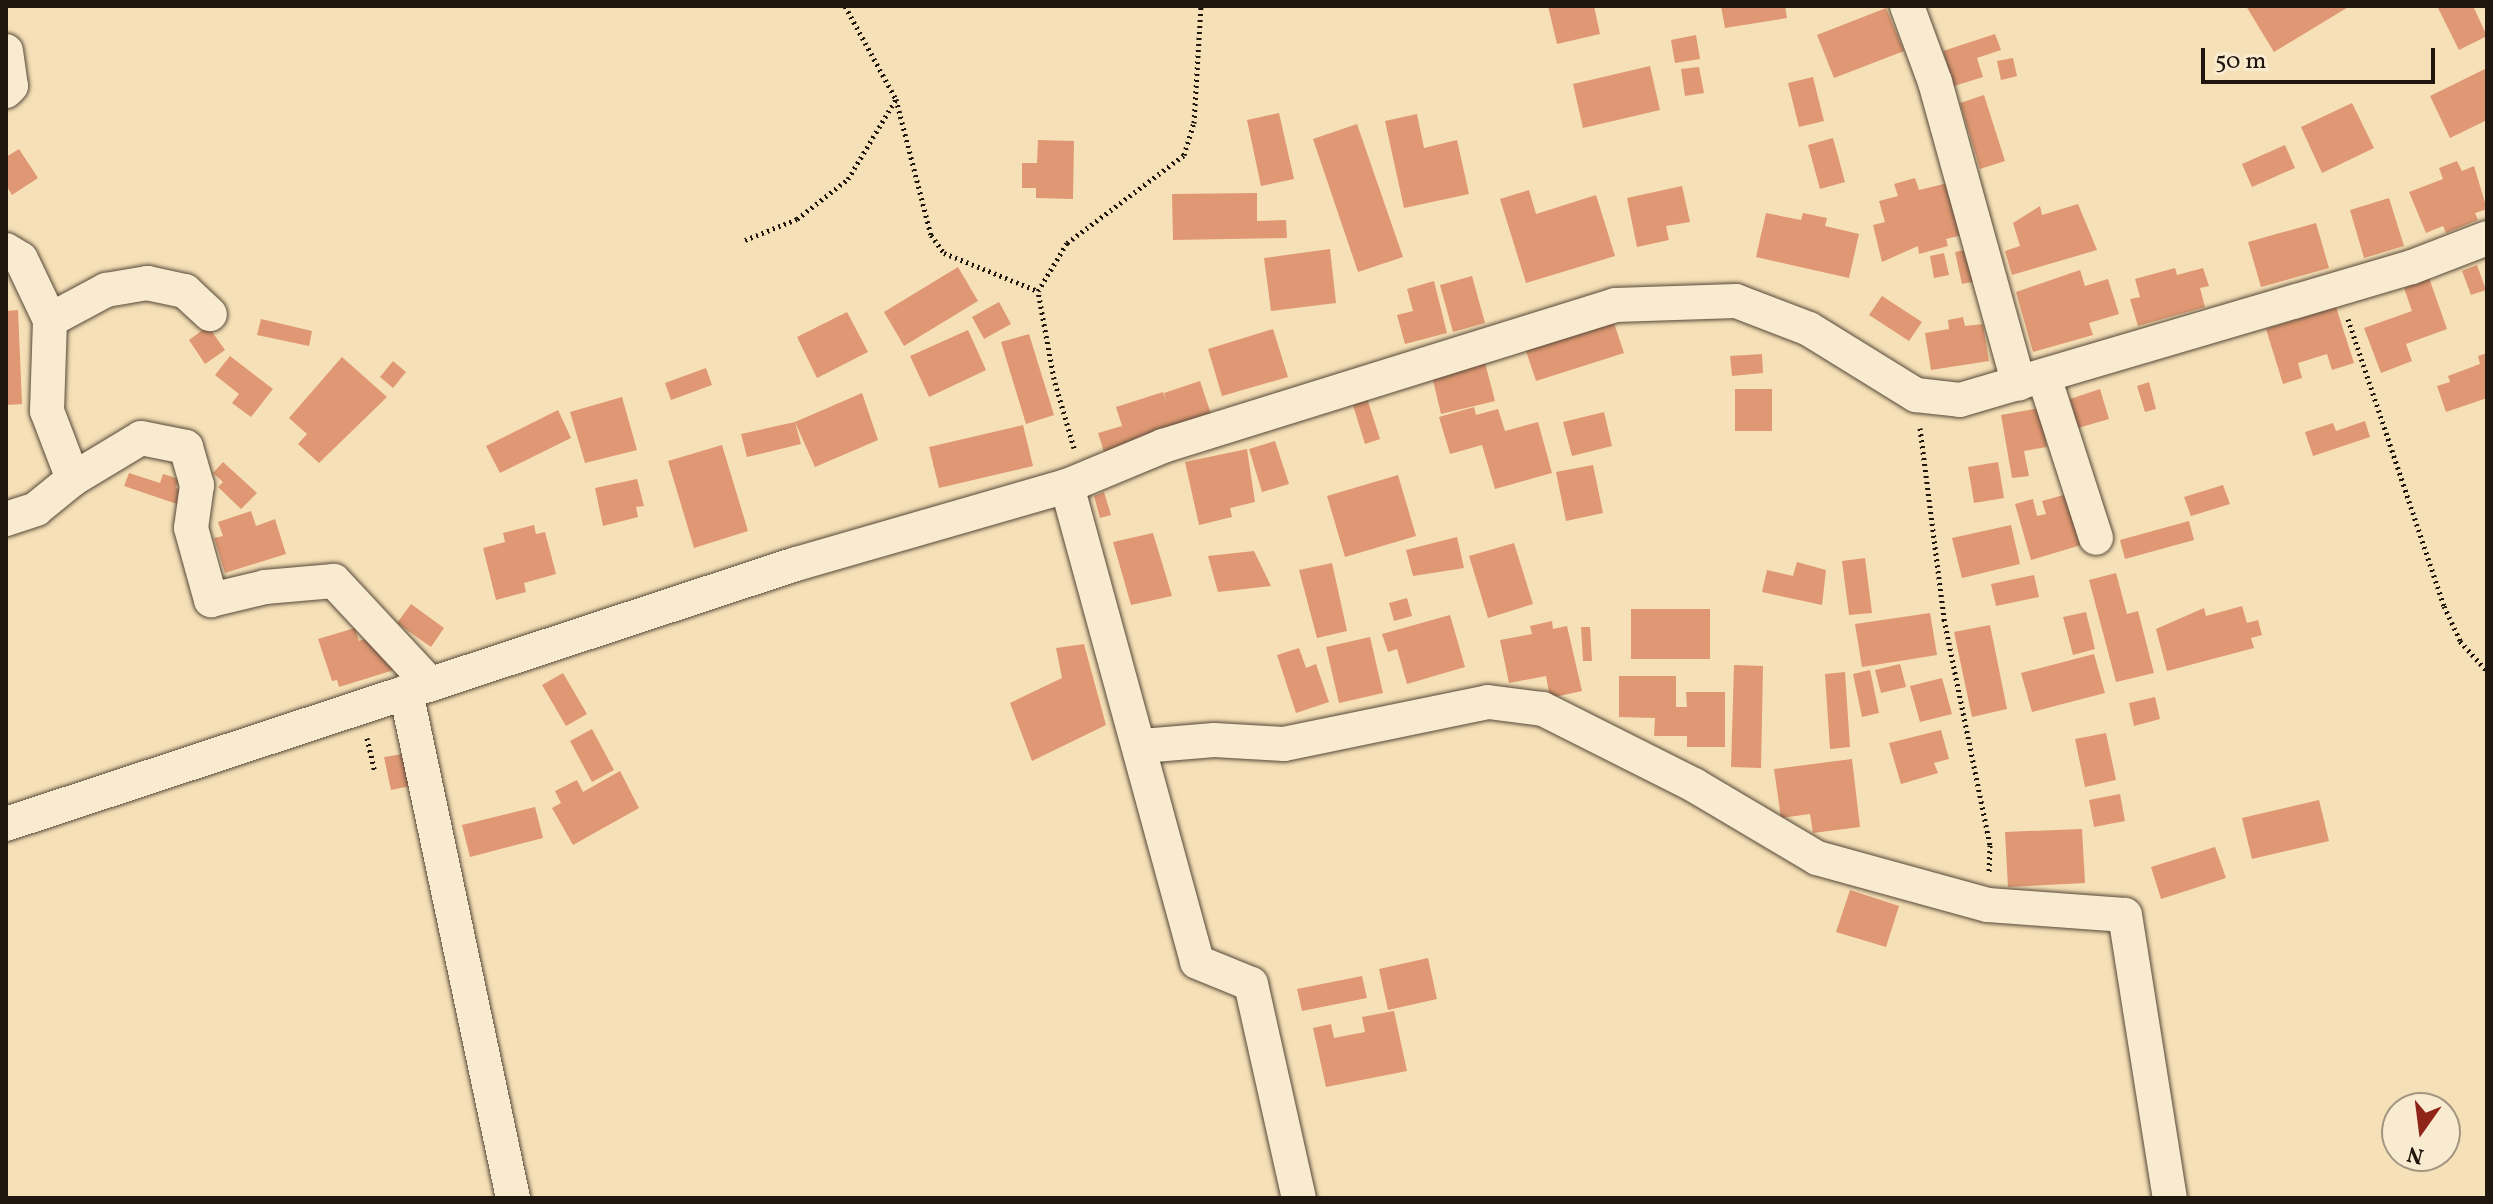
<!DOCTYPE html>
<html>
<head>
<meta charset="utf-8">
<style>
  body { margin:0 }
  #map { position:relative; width:2493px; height:1204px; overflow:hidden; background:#f6e0b7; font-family:Vollkorn,serif }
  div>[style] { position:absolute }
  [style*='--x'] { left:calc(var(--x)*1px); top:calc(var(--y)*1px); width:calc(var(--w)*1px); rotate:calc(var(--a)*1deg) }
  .building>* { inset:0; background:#df9873 }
  .path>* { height:5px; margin-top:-2.5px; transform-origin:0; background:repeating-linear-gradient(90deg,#1f160d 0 2px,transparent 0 6px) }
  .roads { filter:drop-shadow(0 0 2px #554838) drop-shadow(0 0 2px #554838) }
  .street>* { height:34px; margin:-17px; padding:0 17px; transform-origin:17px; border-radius:17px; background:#f9ebd0 }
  span { translate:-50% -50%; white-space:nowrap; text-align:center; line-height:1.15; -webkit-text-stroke:8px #f9ebd0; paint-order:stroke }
  .frame { position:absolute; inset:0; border:8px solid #1f160d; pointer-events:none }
  .north { position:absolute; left:2381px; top:1092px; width:80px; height:80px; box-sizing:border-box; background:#f9ebd0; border:2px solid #a29682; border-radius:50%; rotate:194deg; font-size:22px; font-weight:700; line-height:32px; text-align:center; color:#1f160d }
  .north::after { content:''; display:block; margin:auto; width:28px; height:36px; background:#8f2418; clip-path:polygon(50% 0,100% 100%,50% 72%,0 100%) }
  .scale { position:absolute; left:2201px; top:48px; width:234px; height:36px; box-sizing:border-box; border:4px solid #1f160d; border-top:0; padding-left:10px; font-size:24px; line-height:28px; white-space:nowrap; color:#1f160d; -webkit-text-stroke:6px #f9ebd0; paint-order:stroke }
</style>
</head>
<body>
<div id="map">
  <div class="building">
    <i style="clip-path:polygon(1548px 6px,1594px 6px,1600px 34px,1557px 44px)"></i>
    <i style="clip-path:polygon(1721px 6px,1785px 6px,1787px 18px,1725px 28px)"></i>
    <i style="clip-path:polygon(2246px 6px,2350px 6px,2274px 52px)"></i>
    <i style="clip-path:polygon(2437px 6px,2473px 6px,2487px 36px,2459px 50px)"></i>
    <i style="clip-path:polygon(1886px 8px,1904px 51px,1834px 78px,1817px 35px)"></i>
    <i style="clip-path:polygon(1995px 34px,2001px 50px,1977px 58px,1983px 77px,1954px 86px,1943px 51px)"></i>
    <i style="clip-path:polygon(1696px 35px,1700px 59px,1675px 63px,1671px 40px)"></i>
    <i style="clip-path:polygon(2013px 58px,2017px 76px,2001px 80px,1997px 61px)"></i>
    <i style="clip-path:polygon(1650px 66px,1660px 110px,1583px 128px,1573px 84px)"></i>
    <i style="clip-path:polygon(1699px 67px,1704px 93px,1685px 96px,1681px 69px)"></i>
    <i style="clip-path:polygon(2487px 68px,2487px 120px,2450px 138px,2430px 96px)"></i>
    <i style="clip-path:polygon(1813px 77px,1824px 121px,1799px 127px,1788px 83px)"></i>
    <i style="clip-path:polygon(1984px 95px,2005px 161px,1980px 169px,1960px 103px)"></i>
    <i style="clip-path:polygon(2352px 103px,2374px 148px,2322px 173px,2301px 127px)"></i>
    <i style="clip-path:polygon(1279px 113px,1294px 179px,1261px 186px,1247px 120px)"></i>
    <i style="clip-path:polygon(1417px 114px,1424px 148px,1457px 140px,1469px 194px,1404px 208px,1385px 121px)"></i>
    <i style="clip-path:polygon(1357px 124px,1403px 257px,1358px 272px,1313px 139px)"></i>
    <i style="clip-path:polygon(1833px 138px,1845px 182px,1820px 189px,1808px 145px)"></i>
    <i style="clip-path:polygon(1038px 140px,1074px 141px,1073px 199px,1036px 198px,1036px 188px,1022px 188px,1022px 163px,1037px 163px)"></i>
    <i style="clip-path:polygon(2285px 145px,2295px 168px,2252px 187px,2242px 164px)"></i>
    <i style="clip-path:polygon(19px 149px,38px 178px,12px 195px,6px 185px,6px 157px)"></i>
    <i style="clip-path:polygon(2457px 161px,2462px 171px,2474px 166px,2487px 209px,2475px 213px,2478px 220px,2446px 233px,2443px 226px,2426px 233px,2409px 192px,2443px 179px,2439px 168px)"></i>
    <i style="clip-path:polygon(1915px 178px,1919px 190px,1952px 182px,1966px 234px,1946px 239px,1948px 246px,1919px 254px,1918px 246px,1882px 262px,1873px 225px,1885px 222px,1879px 201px,1898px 196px,1894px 184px)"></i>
    <i style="clip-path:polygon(1682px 186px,1690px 222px,1666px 226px,1669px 240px,1637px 247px,1627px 198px)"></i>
    <i style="clip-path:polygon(1529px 190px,1536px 214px,1596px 195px,1615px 256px,1526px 283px,1500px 199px)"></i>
    <i style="clip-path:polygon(1257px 193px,1257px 221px,1286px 220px,1287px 238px,1173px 240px,1172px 194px)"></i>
    <i style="clip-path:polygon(2389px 198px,2404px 246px,2364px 258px,2350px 210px)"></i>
    <i style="clip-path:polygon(2078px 204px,2097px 250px,2012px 275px,2005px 251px,2020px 246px,2013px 223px,2040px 206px,2042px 215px)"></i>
    <i style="clip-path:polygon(1766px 213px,1801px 220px,1803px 213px,1827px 218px,1825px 226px,1859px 234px,1849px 278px,1756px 257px)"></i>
    <i style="clip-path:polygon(2316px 223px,2329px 268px,2261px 287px,2248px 242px)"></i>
    <i style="clip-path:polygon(1330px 249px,1336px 303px,1271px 311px,1264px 258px)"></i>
    <i style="clip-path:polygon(1970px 249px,1977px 281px,1962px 284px,1955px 252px)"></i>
    <i style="clip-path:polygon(1944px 253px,1949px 275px,1934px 278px,1930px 256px)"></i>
    <i style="clip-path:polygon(2477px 265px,2486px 290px,2471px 295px,2462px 271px)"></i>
    <i style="clip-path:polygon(958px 267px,978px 301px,904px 346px,884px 312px)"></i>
    <i style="clip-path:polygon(2175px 268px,2177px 275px,2203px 268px,2209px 286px,2200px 288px,2205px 307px,2138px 326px,2130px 299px,2140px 297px,2135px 279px)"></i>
    <i style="clip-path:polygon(2080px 270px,2085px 286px,2108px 279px,2119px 314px,2089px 323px,2093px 335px,2033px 352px,2016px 292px)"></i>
    <i style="clip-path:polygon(1472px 276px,1485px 323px,1453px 332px,1440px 285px)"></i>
    <i style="clip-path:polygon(2429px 278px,2447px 329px,2406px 344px,2412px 361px,2381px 373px,2364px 328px,2412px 311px,2404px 288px)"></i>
    <i style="clip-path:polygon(1434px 281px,1447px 333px,1405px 344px,1397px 315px,1413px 311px,1407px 289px)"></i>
    <i style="clip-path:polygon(1882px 296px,1922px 322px,1909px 341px,1869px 315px)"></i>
    <i style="clip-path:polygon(999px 302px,1011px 324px,984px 339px,972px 317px)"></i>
    <i style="clip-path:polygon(2336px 307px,2354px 363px,2332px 370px,2327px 354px,2298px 363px,2302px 378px,2283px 384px,2266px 329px)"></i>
    <i style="clip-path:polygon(18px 310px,22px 404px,6px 405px,6px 311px)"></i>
    <i style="clip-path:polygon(847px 312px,868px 352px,817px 378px,797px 337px)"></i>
    <i style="clip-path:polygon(1612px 317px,1624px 353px,1536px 381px,1524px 345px)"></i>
    <i style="clip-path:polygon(1963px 317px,1965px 326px,1983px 324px,1989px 361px,1931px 370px,1925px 333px,1949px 329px,1948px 320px)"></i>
    <i style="clip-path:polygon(261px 319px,312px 331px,309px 346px,257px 335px)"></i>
    <i style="clip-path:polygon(208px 326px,225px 350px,205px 364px,189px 340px)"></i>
    <i style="clip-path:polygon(1273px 329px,1288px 377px,1222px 396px,1208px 349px)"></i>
    <i style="clip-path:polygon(968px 330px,986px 370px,929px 397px,910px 356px)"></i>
    <i style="clip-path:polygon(1029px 334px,1054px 415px,1026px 424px,1001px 342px)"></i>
    <i style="clip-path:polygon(2487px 353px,2487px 398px,2446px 412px,2437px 386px,2450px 382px,2448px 376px,2480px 364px,2478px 356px)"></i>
    <i style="clip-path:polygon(1762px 354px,1763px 373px,1732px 376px,1730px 356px)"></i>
    <i style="clip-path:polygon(230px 356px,273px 389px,251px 417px,232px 403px,239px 394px,215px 375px)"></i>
    <i style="clip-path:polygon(342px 357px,387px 397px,319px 463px,298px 444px,307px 434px,289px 418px)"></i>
    <i style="clip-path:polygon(1484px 359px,1495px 401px,1441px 414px,1431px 372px)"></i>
    <i style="clip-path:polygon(393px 361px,406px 372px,393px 388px,380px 377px)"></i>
    <i style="clip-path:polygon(706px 368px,712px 385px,671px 400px,665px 383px)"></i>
    <i style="clip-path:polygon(1200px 381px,1212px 417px,1104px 452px,1098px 433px,1122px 426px,1116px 407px,1163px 392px,1166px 401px,1164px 393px)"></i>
    <i style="clip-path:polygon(2149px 382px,2156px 409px,2145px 412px,2137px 386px)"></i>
    <i style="clip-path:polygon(1735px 389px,1772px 389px,1772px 431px,1735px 431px)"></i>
    <i style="clip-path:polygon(2100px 389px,2109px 419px,2078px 428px,2070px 399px)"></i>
    <i style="clip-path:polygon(862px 393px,878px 440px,815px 467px,795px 422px,801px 444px,747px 457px,741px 434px,795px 422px)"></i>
    <i style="clip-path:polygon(1366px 395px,1380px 439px,1365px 444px,1351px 399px)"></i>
    <i style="clip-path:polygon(622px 397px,637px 450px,585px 463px,570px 412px)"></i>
    <i style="clip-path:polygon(1474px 407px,1476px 415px,1498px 409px,1505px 431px,1538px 422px,1552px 473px,1495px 489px,1482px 445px,1450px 454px,1439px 417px)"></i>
    <i style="clip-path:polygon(2040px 408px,2047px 447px,2024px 451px,2029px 476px,2012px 478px,2001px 415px)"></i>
    <i style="clip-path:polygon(558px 410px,571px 438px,500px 473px,486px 446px)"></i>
    <i style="clip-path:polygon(1604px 412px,1612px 446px,1572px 456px,1563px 422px)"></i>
    <i style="clip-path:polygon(2365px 421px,2370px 437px,2313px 456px,2305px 432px,2333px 423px,2336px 431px)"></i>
    <i style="clip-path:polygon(1023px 425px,1033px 466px,939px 488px,929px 447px)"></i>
    <i style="clip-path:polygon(1275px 441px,1289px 484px,1262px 492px,1249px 449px)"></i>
    <i style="clip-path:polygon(722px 445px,748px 531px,694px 548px,668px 461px)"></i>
    <i style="clip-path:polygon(1247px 449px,1255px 502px,1230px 508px,1232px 517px,1199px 525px,1185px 462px)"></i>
    <i style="clip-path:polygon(223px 462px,257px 493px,241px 509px,218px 487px,223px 482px,213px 473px)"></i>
    <i style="clip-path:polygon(1998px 462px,2004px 498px,1974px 503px,1968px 467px)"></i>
    <i style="clip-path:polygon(1593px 465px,1603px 513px,1566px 521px,1556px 472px)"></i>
    <i style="clip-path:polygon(129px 473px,160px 483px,163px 474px,179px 479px,176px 488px,184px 491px,180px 505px,124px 486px)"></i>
    <i style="clip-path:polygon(1398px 475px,1416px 536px,1345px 557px,1327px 496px)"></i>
    <i style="clip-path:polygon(637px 479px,644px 506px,636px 507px,638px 517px,603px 526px,595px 488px)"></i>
    <i style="clip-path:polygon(2223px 485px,2230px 504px,2191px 516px,2184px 497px)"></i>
    <i style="clip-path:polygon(1104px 492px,1111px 515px,1100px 518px,1094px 496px)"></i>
    <i style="clip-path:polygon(2067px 494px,2081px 545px,2031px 560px,2015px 504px,2033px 499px,2037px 516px,2046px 514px,2042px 501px)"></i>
    <i style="clip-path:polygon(251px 511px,256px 526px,275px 519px,286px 554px,225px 573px,214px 538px,223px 536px,218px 522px)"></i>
    <i style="clip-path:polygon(2189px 521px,2194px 540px,2125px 559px,2120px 540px)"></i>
    <i style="clip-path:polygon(534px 525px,536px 534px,545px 532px,556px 574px,524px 583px,526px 592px,496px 600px,483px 548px,505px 542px,503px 533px)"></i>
    <i style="clip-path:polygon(2011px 525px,2020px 564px,1962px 578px,1952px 538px)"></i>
    <i style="clip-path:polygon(1153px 533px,1172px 596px,1131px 605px,1113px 542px)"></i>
    <i style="clip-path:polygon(1457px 537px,1464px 568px,1413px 576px,1406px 550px)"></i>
    <i style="clip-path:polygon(1514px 543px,1533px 604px,1488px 618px,1469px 556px)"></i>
    <i style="clip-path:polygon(1254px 551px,1271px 586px,1218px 592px,1208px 556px)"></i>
    <i style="clip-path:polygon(1865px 558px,1872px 613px,1849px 615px,1842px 561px)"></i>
    <i style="clip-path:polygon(1797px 562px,1826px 570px,1822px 605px,1762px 592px,1767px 570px,1793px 576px)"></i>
    <i style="clip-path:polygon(1332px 563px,1347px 631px,1317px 638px,1299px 570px)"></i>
    <i style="clip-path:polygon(2116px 573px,2127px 614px,2138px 611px,2154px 673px,2116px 682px,2089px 580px)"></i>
    <i style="clip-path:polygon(2034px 575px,2039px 597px,1996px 606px,1991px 584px)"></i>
    <i style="clip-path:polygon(1407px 598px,1412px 616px,1394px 621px,1389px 603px)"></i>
    <i style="clip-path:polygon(411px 604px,444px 628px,431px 647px,397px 623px)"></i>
    <i style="clip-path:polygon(2242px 606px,2247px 623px,2258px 620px,2262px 635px,2251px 638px,2254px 648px,2167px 671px,2156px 629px,2204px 608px,2206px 616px)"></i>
    <i style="clip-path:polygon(1631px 609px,1710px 609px,1710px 659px,1631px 659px)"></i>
    <i style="clip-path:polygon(2086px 612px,2095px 649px,2073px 655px,2063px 617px)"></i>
    <i style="clip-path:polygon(1930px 613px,1937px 655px,1862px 667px,1855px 624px)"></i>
    <i style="clip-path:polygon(1450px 615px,1465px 667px,1407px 684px,1397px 649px,1388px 652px,1382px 634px)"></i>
    <i style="clip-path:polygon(1552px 621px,1553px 629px,1567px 626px,1582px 691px,1550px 698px,1546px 676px,1509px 683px,1500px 640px,1532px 634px,1530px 626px)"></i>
    <i style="clip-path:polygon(1990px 625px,2007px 709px,1972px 717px,1954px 632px)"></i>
    <i style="clip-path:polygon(1581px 627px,1590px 627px,1592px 661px,1583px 661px)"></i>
    <i style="clip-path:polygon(355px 628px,359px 641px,383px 633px,394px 670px,339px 687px,337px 680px,332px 681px,318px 639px)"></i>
    <i style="clip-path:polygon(1370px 637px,1383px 693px,1339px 703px,1326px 647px)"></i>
    <i style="clip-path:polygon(1084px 644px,1106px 725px,1032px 761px,1010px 703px,1062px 678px,1056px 648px)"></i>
    <i style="clip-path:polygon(1299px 648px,1306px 668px,1316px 664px,1329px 702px,1296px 713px,1277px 655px)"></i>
    <i style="clip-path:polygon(2094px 654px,2105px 693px,2032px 712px,2021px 673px)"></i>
    <i style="clip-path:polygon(1900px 664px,1906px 687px,1881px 693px,1875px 670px)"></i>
    <i style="clip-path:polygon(1734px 665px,1763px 666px,1761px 768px,1731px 767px)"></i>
    <i style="clip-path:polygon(1870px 670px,1879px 713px,1862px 717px,1853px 674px)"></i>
    <i style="clip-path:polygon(1845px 672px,1850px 747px,1830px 749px,1825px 674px)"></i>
    <i style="clip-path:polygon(563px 673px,587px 714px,566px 726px,542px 685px)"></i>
    <i style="clip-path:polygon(1619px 676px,1676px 676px,1676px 707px,1687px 707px,1686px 692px,1725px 692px,1725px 747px,1687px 747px,1687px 736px,1654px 736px,1655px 718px,1619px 717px)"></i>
    <i style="clip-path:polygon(1942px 678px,1952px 714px,1920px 722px,1910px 686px)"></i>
    <i style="clip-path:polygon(2155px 697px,2160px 719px,2134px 726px,2129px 703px)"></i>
    <i style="clip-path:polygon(592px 729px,614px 770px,592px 782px,570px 741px)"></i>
    <i style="clip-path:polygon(1941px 730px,1949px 759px,1934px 763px,1938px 773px,1901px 784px,1889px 743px)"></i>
    <i style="clip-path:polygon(2106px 733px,2116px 780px,2085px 787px,2075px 739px)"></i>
    <i style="clip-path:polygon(403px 754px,410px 786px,391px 790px,384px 757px)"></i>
    <i style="clip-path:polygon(1852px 759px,1860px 827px,1813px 833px,1810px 814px,1781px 818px,1774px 769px)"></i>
    <i style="clip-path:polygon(620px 771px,639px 808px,573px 845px,552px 808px,561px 803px,555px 791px,577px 780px,583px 792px)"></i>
    <i style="clip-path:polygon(2120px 794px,2125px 821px,2094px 827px,2089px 800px)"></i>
    <i style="clip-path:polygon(2319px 800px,2329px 841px,2252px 859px,2242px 818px)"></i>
    <i style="clip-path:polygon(535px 807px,543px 838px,470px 857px,462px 825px)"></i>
    <i style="clip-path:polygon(2082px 829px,2085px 883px,2008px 887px,2005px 832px)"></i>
    <i style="clip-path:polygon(2215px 847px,2226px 878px,2161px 899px,2151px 867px)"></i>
    <i style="clip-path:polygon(1850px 890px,1899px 906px,1886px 947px,1836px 932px)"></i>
    <i style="clip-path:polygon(1428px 958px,1437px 999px,1388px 1010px,1379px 969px)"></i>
    <i style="clip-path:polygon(1362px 976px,1367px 998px,1302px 1011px,1297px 989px)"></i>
    <i style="clip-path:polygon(1394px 1011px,1407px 1071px,1326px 1087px,1313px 1028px,1331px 1024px,1334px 1038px,1365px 1032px,1362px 1017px)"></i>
  </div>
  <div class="path">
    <i style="--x:845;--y:6;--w:106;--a:61.3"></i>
    <i style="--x:745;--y:240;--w:56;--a:-22"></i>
    <i style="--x:797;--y:219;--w:65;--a:-38.1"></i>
    <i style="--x:848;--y:179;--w:93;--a:-59"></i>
    <i style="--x:896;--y:99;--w:140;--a:75.6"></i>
    <i style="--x:931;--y:235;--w:22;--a:54"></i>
    <i style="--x:944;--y:253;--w:101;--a:22"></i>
    <i style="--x:2348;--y:319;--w:303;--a:71.5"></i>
    <i style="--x:2444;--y:606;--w:38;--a:65"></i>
    <i style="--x:2460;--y:641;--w:40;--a:48"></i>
    <i style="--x:1920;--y:428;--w:193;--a:82.8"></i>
    <i style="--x:1944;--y:619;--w:231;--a:78.5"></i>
    <i style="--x:1990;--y:845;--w:27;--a:92"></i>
    <i style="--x:1074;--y:448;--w:72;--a:-106.2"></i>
    <i style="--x:1054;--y:379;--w:89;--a:-100.3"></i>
    <i style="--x:1038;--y:291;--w:56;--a:-58.9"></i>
    <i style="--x:1067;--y:243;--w:146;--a:-36.9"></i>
    <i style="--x:1184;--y:155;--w:34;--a:-73"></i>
    <i style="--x:1194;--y:123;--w:117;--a:-86.6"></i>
    <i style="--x:367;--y:738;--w:35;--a:77"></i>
  </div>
  <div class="roads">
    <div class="street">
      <i style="--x:1907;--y:6;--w:81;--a:69.8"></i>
      <i style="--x:1935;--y:82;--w:313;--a:74.5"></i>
      <i style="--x:6;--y:51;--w:35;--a:82"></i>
      <i style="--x:11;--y:86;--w:7;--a:135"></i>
      <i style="--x:6;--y:250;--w:17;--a:31"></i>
      <i style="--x:21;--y:259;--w:68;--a:64.6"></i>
      <i style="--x:50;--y:320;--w:91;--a:91.9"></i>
      <i style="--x:47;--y:411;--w:73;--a:69.1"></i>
      <i style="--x:73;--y:479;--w:79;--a:-31.1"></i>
      <i style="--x:141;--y:438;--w:46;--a:11.3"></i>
      <i style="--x:186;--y:447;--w:40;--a:74"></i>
      <i style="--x:197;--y:485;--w:43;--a:97.9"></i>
      <i style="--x:191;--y:528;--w:75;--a:74.5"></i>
      <i style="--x:211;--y:600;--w:56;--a:-13.5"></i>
      <i style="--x:265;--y:587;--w:69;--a:-5"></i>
      <i style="--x:334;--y:581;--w:141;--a:47"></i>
      <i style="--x:50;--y:320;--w:64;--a:-28.2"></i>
      <i style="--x:106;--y:290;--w:42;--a:-9.7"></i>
      <i style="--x:147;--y:283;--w:39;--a:12"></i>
      <i style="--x:185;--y:291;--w:34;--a:43"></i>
      <i style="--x:2044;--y:377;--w:169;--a:72.1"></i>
      <i style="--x:1067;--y:486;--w:493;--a:74.7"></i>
      <i style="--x:1197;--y:962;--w:58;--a:22.2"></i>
      <i style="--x:1251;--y:984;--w:219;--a:77.4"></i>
      <i style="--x:6;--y:519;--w:32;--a:-18"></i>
      <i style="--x:36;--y:509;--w:48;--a:-39"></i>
      <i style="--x:406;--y:692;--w:517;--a:78.06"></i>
      <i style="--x:1142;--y:746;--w:72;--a:-4.8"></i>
      <i style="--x:1214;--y:740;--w:70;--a:3.3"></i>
      <i style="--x:1284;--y:744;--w:208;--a:-11.6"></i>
      <i style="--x:1488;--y:702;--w:55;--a:7.3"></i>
      <i style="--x:1543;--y:709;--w:169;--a:26.7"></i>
      <i style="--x:1694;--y:785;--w:143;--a:30.7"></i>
      <i style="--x:1817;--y:858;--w:177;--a:15.4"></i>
      <i style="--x:1988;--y:905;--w:137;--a:4.2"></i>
      <i style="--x:2125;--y:915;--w:287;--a:81"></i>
      <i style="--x:6;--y:824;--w:832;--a:-18.22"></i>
      <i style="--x:796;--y:564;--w:282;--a:-16.1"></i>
      <i style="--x:1067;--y:486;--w:104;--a:-22.6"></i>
      <i style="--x:1163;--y:446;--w:473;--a:-17.3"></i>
      <i style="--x:1615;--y:305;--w:121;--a:-1.9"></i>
      <i style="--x:1736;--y:301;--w:78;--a:21"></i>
      <i style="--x:1809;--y:329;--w:126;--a:31.7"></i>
      <i style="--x:1916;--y:395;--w:44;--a:6.5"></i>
      <i style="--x:1960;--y:400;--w:471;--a:-16.4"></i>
      <i style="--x:2412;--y:267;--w:80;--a:-21.1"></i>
    </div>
  </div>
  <div class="frame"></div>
  <div class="north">N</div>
  <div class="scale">50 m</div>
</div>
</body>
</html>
